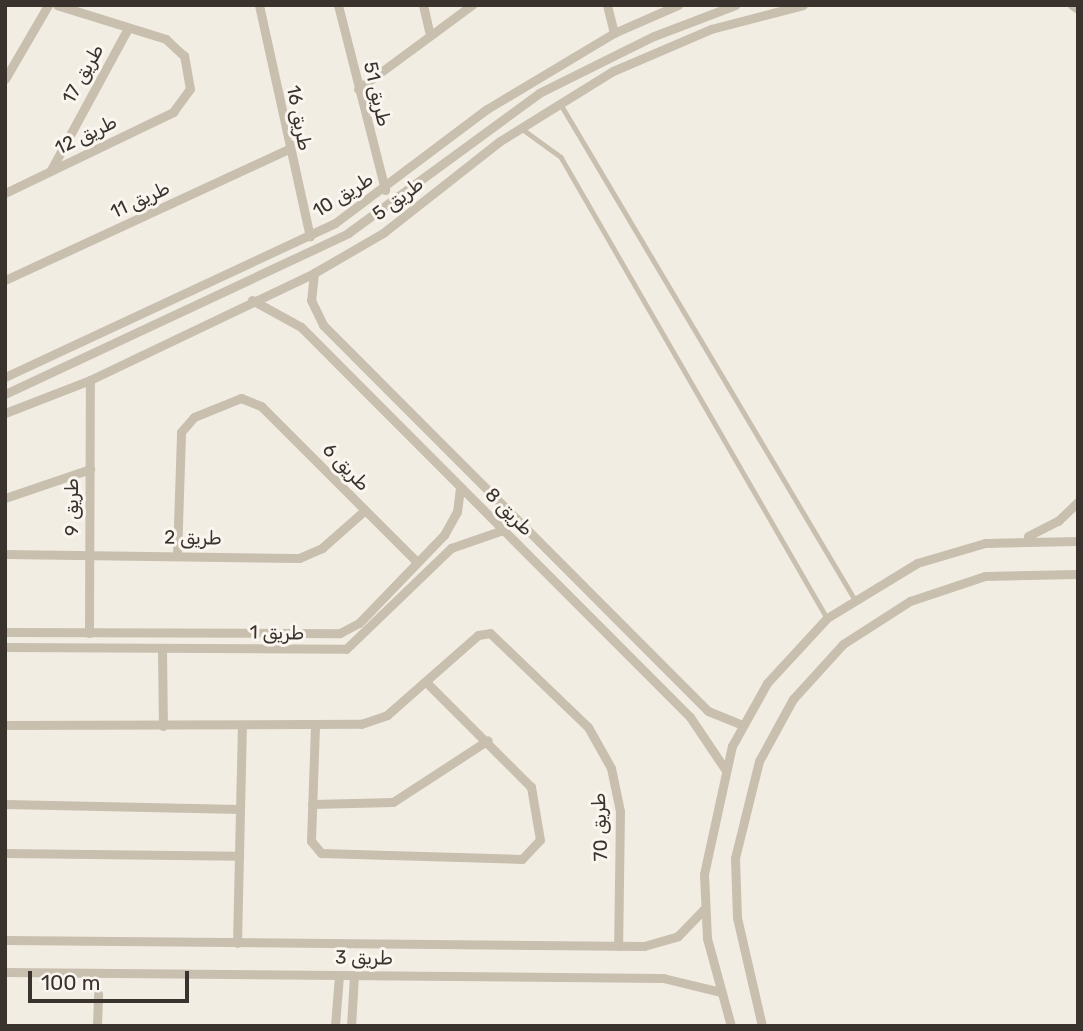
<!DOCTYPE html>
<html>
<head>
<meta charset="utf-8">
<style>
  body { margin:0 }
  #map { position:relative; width:1083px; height:1031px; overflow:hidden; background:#f2ede3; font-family:Rubik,Cairo,sans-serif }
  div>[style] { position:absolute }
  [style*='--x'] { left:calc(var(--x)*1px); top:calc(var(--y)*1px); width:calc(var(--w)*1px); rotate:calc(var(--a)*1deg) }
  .lane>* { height:4.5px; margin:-2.25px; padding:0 2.25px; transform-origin:2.25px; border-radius:2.25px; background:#c9bfaf }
  .street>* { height:9px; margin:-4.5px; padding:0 4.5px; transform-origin:4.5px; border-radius:4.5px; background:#c9bfaf }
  span { translate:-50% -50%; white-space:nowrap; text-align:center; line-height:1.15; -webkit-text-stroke:6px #faf6ef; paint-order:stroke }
  .street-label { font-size:19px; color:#39322d }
  .frame { position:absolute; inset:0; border:7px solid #39322d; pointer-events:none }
  .scale { position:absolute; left:28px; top:971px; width:161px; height:32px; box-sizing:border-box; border:4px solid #39322d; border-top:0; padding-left:9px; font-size:21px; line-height:24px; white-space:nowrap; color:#39322d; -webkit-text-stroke:5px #faf6ef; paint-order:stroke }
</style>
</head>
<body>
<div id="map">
  <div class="lane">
    <i style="--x:560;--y:103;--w:576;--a:59.29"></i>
    <i style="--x:521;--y:128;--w:49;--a:35.9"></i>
    <i style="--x:561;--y:157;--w:532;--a:60.01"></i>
  </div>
  <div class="street">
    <i style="--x:259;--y:5;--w:237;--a:77.6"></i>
    <i style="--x:338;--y:5;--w:191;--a:75.7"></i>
    <i style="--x:423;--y:5;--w:27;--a:77"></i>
    <i style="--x:607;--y:5;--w:29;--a:76"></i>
    <i style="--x:1072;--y:5;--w:7;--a:34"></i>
    <i style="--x:5;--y:79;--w:86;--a:-59.8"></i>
    <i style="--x:358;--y:89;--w:142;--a:-36.4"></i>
    <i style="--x:51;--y:170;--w:159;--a:-61.5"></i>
    <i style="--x:5;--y:193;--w:187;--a:-25.7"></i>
    <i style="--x:173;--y:112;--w:29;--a:-54"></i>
    <i style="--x:190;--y:89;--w:34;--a:-100"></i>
    <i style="--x:184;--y:56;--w:25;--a:-137"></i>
    <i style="--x:166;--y:39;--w:114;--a:-162.7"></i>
    <i style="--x:314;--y:273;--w:27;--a:96"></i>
    <i style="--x:311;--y:300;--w:28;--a:64"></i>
    <i style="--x:323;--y:325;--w:545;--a:45.07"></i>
    <i style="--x:708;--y:711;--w:37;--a:22"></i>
    <i style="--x:5;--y:280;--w:312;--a:-24.8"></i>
    <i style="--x:252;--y:300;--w:56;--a:28.9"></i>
    <i style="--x:301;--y:327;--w:551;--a:45.07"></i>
    <i style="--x:690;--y:717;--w:63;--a:56.1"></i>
    <i style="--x:5;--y:377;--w:364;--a:-25"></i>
    <i style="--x:335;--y:223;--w:190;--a:-36.9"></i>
    <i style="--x:487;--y:109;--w:148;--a:-30.9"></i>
    <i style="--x:614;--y:33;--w:70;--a:-23.6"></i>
    <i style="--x:5;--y:394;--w:379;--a:-25.1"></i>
    <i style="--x:348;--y:233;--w:237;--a:-36.2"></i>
    <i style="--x:539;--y:93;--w:128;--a:-26.4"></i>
    <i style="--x:654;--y:36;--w:87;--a:-20.9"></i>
    <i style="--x:5;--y:413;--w:91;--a:-21.2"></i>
    <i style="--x:90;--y:380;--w:248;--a:-25.5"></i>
    <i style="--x:314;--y:273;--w:80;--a:-30.1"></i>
    <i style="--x:383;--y:233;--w:149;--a:-38.2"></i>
    <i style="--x:500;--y:141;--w:133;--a:-31.8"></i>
    <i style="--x:613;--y:71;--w:107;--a:-23.2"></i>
    <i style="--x:711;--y:29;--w:95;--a:-14.6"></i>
    <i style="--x:5;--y:498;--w:90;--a:-18.8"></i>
    <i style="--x:1028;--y:536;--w:34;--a:-27"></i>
    <i style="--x:1058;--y:521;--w:28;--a:-44"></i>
    <i style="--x:5;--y:554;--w:294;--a:0.8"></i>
    <i style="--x:299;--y:558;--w:25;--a:-23"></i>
    <i style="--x:322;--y:548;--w:56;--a:-41.4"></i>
    <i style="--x:177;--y:555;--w:123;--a:-88.1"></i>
    <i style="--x:181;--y:432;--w:20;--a:-49"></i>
    <i style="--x:194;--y:417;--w:51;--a:-22"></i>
    <i style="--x:241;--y:398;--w:22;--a:22"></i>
    <i style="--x:261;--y:406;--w:221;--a:45"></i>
    <i style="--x:5;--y:632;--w:335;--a:0.2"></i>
    <i style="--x:340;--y:633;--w:21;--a:-28"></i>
    <i style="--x:359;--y:623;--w:122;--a:-46"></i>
    <i style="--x:444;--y:535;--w:26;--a:-61"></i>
    <i style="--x:457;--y:512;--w:25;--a:-83"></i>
    <i style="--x:89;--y:633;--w:253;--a:-89.8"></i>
    <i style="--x:5;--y:647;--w:341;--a:0.3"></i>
    <i style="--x:346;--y:649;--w:146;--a:-43.9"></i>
    <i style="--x:451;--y:548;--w:55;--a:-19.1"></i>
    <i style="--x:162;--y:649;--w:77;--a:89.3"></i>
    <i style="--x:5;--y:725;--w:356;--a:-0.2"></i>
    <i style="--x:361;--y:724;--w:28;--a:-19"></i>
    <i style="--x:387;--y:715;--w:121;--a:-41.3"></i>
    <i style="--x:478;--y:635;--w:12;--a:-9"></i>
    <i style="--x:490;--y:633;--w:136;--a:43.8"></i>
    <i style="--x:588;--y:727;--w:47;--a:60.7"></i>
    <i style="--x:611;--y:768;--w:44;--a:78.2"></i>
    <i style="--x:620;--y:811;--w:135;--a:90.8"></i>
    <i style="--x:315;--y:726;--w:115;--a:92"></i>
    <i style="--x:311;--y:841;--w:16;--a:50"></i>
    <i style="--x:321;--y:853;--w:201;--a:1.7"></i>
    <i style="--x:522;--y:859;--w:26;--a:-47"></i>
    <i style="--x:540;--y:840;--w:54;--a:-99.6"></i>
    <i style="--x:531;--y:787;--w:146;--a:-135"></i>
    <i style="--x:5;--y:804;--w:235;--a:1.2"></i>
    <i style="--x:312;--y:804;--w:81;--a:-1.4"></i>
    <i style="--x:393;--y:802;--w:113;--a:-33.1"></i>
    <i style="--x:5;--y:853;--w:234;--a:0.7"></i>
    <i style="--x:5;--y:940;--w:639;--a:0.54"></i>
    <i style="--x:644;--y:946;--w:35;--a:-16"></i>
    <i style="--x:678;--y:936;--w:36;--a:-46"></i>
    <i style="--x:237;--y:943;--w:217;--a:-88.7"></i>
    <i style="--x:5;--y:972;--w:658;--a:0.52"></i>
    <i style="--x:663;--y:978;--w:60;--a:13.6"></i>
    <i style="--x:97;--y:1026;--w:32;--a:-88"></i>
    <i style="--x:335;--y:1026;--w:51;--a:-85.5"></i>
    <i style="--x:351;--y:1026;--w:51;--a:-86.6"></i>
    <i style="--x:731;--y:1026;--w:91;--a:-105.3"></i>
    <i style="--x:707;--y:938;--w:64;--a:-92.7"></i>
    <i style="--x:704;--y:874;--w:131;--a:-77.7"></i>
    <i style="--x:732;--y:746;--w:72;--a:-60.9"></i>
    <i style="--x:767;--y:683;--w:88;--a:-47.3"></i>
    <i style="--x:827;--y:618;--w:105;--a:-31.4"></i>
    <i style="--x:917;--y:563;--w:71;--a:-16.4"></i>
    <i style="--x:985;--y:543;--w:93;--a:-1.2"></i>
    <i style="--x:762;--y:1026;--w:111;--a:-103"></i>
    <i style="--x:737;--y:918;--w:60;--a:-91.9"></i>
    <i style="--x:735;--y:858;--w:100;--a:-76.1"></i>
    <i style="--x:759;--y:761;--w:71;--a:-61.3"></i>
    <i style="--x:793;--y:699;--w:74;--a:-47.7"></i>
    <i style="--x:843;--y:644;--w:80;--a:-32.7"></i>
    <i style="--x:910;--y:601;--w:79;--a:-18.4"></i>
    <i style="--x:985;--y:576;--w:93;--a:-1.2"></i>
  </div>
  <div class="street-label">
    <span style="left:83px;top:74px;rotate:-61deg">طريق 17</span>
    <span style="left:377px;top:94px;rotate:77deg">طريق 51</span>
    <span style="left:299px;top:118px;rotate:79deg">طريق 16</span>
    <span style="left:86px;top:135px;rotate:-26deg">طريق 12</span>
    <span style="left:343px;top:195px;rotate:-32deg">طريق 10</span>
    <span style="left:398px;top:199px;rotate:-37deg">طريق 5</span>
    <span style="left:140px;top:200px;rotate:-25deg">طريق 11</span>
    <span style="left:346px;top:467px;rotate:46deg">طريق 6</span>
    <span style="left:72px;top:507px;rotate:-90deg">طريق 9</span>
    <span style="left:509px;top:512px;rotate:45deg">طريق 8</span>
    <span style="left:193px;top:538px;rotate:1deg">طريق 2</span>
    <span style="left:277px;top:633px;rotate:1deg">طريق 1</span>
    <span style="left:600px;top:827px;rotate:-92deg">طريق 70</span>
    <span style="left:364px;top:958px;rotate:1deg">طريق 3</span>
  </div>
  <div class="frame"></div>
  <div class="scale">100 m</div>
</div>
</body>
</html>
